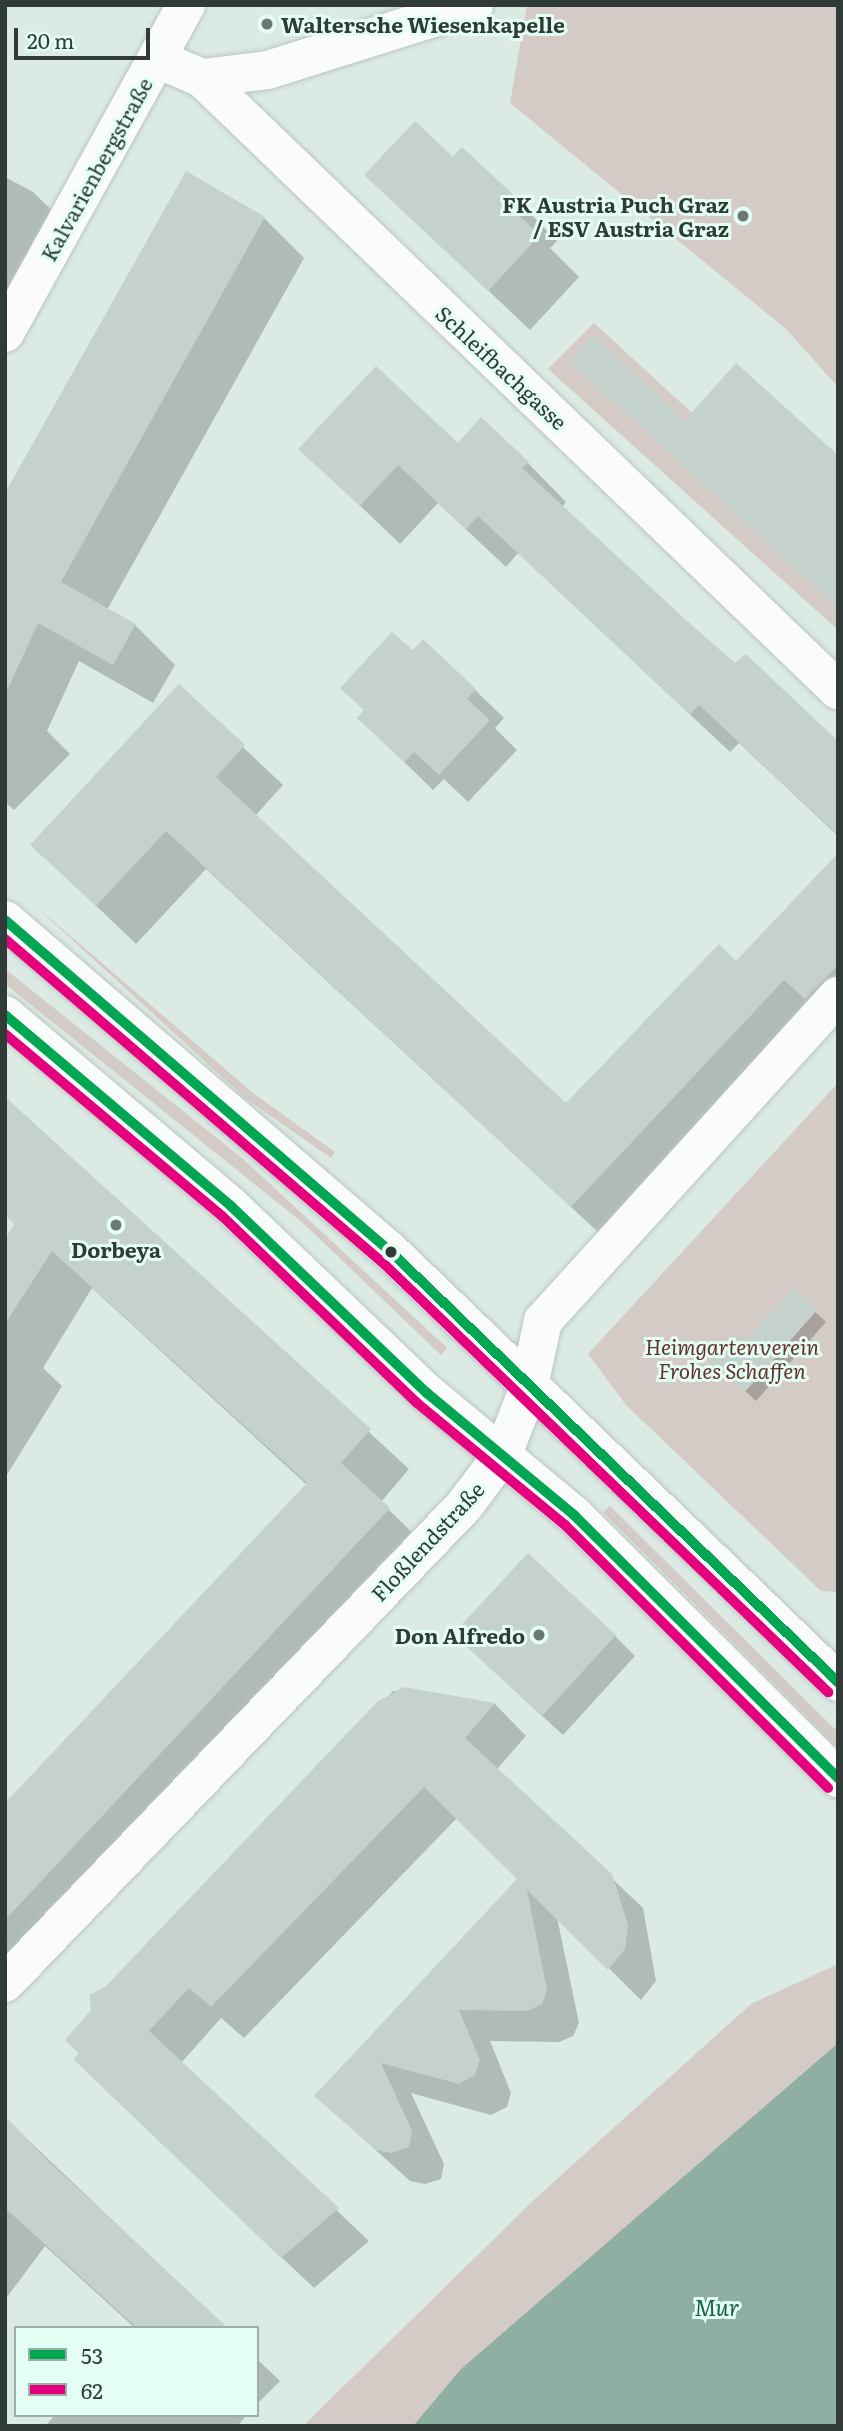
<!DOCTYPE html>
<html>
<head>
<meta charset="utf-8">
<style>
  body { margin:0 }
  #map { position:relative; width:843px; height:2431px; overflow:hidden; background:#dceae4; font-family:Literata,serif }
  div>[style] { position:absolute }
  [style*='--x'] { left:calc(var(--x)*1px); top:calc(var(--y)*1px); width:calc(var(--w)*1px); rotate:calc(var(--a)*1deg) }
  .green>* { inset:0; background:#d4cac6 }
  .water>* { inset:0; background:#90afa3 }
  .shadow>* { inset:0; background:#0003 }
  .building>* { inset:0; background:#c5d1cc }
  .roads { filter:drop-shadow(0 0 2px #bac5c1) drop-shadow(0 0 2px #bac5c1) }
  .street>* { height:38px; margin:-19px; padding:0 19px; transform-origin:19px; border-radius:19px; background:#fafcfb }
  .secondary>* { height:38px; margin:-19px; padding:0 19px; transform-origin:19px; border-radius:19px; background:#fafcfb }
  .primary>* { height:38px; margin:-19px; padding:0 19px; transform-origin:19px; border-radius:19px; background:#fafcfb }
  .bus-1>* { height:10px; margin:-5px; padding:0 5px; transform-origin:5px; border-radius:5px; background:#00a651 }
  .bus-2>* { height:10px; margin:-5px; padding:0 5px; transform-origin:5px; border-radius:5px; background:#e5007d }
  .dots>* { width:19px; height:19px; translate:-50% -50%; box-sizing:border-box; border:4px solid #e3fef3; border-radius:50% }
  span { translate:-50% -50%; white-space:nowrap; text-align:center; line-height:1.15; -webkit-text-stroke:6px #e3fef3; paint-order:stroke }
  .poi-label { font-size:21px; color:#303a36; font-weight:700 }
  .left { translate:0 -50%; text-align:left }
  .right { translate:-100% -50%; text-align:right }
  .street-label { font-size:21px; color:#303a36 }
  .park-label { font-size:21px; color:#65302e; font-style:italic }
  .water-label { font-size:23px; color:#1b604b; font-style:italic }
  .frame { position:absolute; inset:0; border:7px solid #303a36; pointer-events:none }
  .legend { position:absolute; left:14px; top:2326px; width:245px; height:91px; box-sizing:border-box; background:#e3fef3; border:2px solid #9bb0a7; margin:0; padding:9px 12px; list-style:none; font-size:21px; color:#303a36 }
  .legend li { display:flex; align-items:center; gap:14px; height:35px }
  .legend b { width:35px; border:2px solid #9bb0a7 }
  .scale { position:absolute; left:14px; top:28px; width:136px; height:32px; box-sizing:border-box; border:4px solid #303a36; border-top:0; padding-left:9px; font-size:21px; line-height:24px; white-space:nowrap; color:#303a36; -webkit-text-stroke:5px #e3fef3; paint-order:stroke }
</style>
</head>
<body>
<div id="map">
  <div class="green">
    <i style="clip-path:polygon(527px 5px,838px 5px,838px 387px,786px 329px,510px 103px)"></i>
    <i style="clip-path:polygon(594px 323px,838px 547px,838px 630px,548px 369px)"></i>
    <i style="clip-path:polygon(31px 902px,253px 1093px,335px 1152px,331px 1158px,245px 1098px)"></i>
    <i style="clip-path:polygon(5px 969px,242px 1158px,447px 1348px,441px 1355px,303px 1223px,5px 984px)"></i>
    <i style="clip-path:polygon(838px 1083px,838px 1592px,821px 1591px,626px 1405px,588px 1354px)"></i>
    <i style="clip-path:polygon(610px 1506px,838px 1732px,838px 1748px,603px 1512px)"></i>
    <i style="clip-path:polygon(838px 1964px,838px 2043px,462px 2369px,413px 2426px,303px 2426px,537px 2197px,751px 2004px)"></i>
  </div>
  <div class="water">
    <i style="clip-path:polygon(838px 2043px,838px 2426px,413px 2426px,461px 2369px)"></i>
  </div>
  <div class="shadow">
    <i style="clip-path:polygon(453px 159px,517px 200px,557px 241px,550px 248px,579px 277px,530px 330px,366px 175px)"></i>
    <i style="clip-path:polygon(5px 177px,33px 192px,62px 220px,5px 317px)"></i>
    <i style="clip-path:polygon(264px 218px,304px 258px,107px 610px,135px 625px,175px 665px,153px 703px,79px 661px,47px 731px,70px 754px,14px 810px,5px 802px,5px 497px)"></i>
    <i style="clip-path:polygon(458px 445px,528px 463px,566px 502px,562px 507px,735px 666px,838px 743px,838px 836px,739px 743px,730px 752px,518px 553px,506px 567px,438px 503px,400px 544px,301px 449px)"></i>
    <i style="clip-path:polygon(413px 652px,475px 690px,504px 718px,495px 728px,517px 750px,468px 802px,444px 779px,433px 790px,359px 718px)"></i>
    <i style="clip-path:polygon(179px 687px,283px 785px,255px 816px,566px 1105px,736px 964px,838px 855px,838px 1030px,825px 1018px,611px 1244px,206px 869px,136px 944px,33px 845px)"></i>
    <i style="clip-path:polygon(5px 1097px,409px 1469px,381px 1502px,428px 1548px,5px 1999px,5px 1804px,307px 1485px,92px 1288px,43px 1368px,62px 1386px,5px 1478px,5px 1243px,16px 1224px,5px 1213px)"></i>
    <i style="clip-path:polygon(794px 1292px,826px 1322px,756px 1401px,725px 1373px)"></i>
    <i style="clip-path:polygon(615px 1636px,635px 1656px,563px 1735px,476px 1655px)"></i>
    <i style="clip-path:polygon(393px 1691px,495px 1704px,526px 1736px,497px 1769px,643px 1908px,656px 1981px,641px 2000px,557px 1917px,579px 2023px,573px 2036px,559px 2042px,490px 2041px,511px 2093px,507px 2107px,491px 2115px,411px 2093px,444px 2164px,441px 2179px,425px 2184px,410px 2181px,316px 2096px,519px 1879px,457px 1818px,244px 2038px,221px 2018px,181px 2063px,369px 2241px,314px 2288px,107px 2091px,82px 2054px,93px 2011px,107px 1989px)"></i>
    <i style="clip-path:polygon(5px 2118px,226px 2328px,135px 2328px,45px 2246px,5px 2300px)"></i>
    <i style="clip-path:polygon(257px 2359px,280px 2381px,257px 2404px)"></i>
    <i style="clip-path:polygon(55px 2415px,247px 2415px,237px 2426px,45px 2426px)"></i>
  </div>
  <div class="building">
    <i style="clip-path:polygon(415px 121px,453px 157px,462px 147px,518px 199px,510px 207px,540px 235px,488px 291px,364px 175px)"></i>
    <i style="clip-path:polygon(186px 171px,265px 217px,61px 582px,136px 624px,113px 665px,38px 623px,5px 695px,5px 493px)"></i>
    <i style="clip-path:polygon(593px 335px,685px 420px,736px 363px,838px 455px,838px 608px,570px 362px)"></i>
    <i style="clip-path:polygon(376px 366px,458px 443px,481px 417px,529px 462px,522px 468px,686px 620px,735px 663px,746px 654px,838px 741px,838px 835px,699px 705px,690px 714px,478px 516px,466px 529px,398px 465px,360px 506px,298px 449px)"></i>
    <i style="clip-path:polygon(392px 632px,413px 650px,423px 639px,476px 689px,467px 699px,490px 720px,439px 775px,414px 752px,404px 762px,357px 718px,364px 710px,340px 688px)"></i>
    <i style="clip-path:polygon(179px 684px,245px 745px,216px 777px,566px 1103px,719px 944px,736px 961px,838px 853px,838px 965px,805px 999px,784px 980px,571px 1207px,166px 831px,96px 906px,30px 845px)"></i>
    <i style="clip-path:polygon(5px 1097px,371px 1429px,341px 1463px,390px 1508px,5px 1920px,5px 1803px,307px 1483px,52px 1251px,5px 1324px,5px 1239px,14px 1224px,5px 1215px)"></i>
    <i style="clip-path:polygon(793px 1289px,817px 1310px,745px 1392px,712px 1363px,737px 1334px,745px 1341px)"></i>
    <i style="clip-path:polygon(528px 1553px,616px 1635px,542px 1716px,453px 1634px)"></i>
    <i style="clip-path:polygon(404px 1687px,495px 1703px,465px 1738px,612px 1874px,628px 1925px,625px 1949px,608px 1970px,527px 1890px,547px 1990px,542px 2004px,527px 2011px,459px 2010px,480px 2060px,475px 2075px,459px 2084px,381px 2063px,412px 2131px,409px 2147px,392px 2153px,376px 2150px,314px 2096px,517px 1879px,424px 1787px,211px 2007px,189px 1988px,149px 2031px,339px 2208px,281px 2258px,73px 2059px,79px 2054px,65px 2040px,91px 2010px,89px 1995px,105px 1987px,377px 1702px)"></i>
    <i style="clip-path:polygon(5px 2116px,44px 2157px,228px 2328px,137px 2328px,5px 2208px)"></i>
  </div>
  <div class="roads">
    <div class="street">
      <i style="--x:157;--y:59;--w:49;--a:22.9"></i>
      <i style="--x:202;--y:78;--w:883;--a:43.9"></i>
      <i style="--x:202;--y:78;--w:66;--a:-6.9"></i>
      <i style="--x:268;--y:70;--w:216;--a:-17.5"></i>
      <i style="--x:528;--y:1390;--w:71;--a:-77.7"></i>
      <i style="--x:543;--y:1321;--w:439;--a:-47.8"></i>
    </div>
    <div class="secondary">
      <i style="--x:5;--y:333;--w:375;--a:-61.1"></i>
      <i style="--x:5;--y:1983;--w:662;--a:-46.1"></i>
      <i style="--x:464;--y:1506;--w:65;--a:-53.1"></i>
      <i style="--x:503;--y:1454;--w:69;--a:-68.7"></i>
    </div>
    <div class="primary">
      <i style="--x:5;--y:920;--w:509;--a:40.7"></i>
      <i style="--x:391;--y:1252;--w:620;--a:43.89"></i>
      <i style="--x:5;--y:1015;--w:296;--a:40.2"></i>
      <i style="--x:231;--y:1206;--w:271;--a:43.7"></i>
      <i style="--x:427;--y:1393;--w:191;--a:39.7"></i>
      <i style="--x:574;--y:1515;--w:373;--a:44.9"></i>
    </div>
  </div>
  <div class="bus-1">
    <i style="--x:5;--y:920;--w:509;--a:40.7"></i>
    <i style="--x:391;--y:1252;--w:620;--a:43.89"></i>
    <i style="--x:5;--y:1015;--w:296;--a:40.2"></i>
    <i style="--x:231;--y:1206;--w:271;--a:43.7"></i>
    <i style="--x:427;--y:1393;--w:191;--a:39.7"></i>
    <i style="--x:574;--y:1515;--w:373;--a:44.9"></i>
  </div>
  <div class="bus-2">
    <i style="--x:5;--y:939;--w:496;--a:40.6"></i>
    <i style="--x:382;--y:1262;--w:620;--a:43.95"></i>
    <i style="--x:5;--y:1034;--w:283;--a:40"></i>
    <i style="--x:222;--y:1216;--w:270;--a:43.8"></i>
    <i style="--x:417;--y:1403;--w:192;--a:39.5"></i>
    <i style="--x:565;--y:1525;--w:372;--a:45"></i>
  </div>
  <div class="dots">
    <i style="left:267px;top:24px;background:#6c7873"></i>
    <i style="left:743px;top:216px;background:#6c7873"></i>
    <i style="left:116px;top:1225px;background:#6c7873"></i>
    <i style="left:391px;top:1252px;background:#303a36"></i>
    <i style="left:539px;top:1635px;background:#6c7873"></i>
  </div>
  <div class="poi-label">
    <span class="left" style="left:281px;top:24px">Waltersche Wiesenkapelle</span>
    <span class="right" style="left:729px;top:216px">FK Austria Puch Graz<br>/ ESV Austria Graz</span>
    <span style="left:116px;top:1249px">Dorbeya</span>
    <span class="right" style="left:525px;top:1635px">Don Alfredo</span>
  </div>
  <div class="street-label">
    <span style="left:96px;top:169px;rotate:-61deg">Kalvarienbergstraße</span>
    <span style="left:502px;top:367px;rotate:43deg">Schleifbachgasse</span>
    <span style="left:427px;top:1541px;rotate:-47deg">Floßlendstraße</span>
  </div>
  <div class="park-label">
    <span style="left:732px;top:1358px">Heimgartenverein<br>Frohes Schaffen</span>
  </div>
  <div class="water-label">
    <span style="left:717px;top:2306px">Mur</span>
  </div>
  <div class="frame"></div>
  <ul class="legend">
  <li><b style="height:9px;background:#00a651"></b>53</li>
  <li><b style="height:9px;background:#e5007d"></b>62</li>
  </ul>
  <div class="scale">20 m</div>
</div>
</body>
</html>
